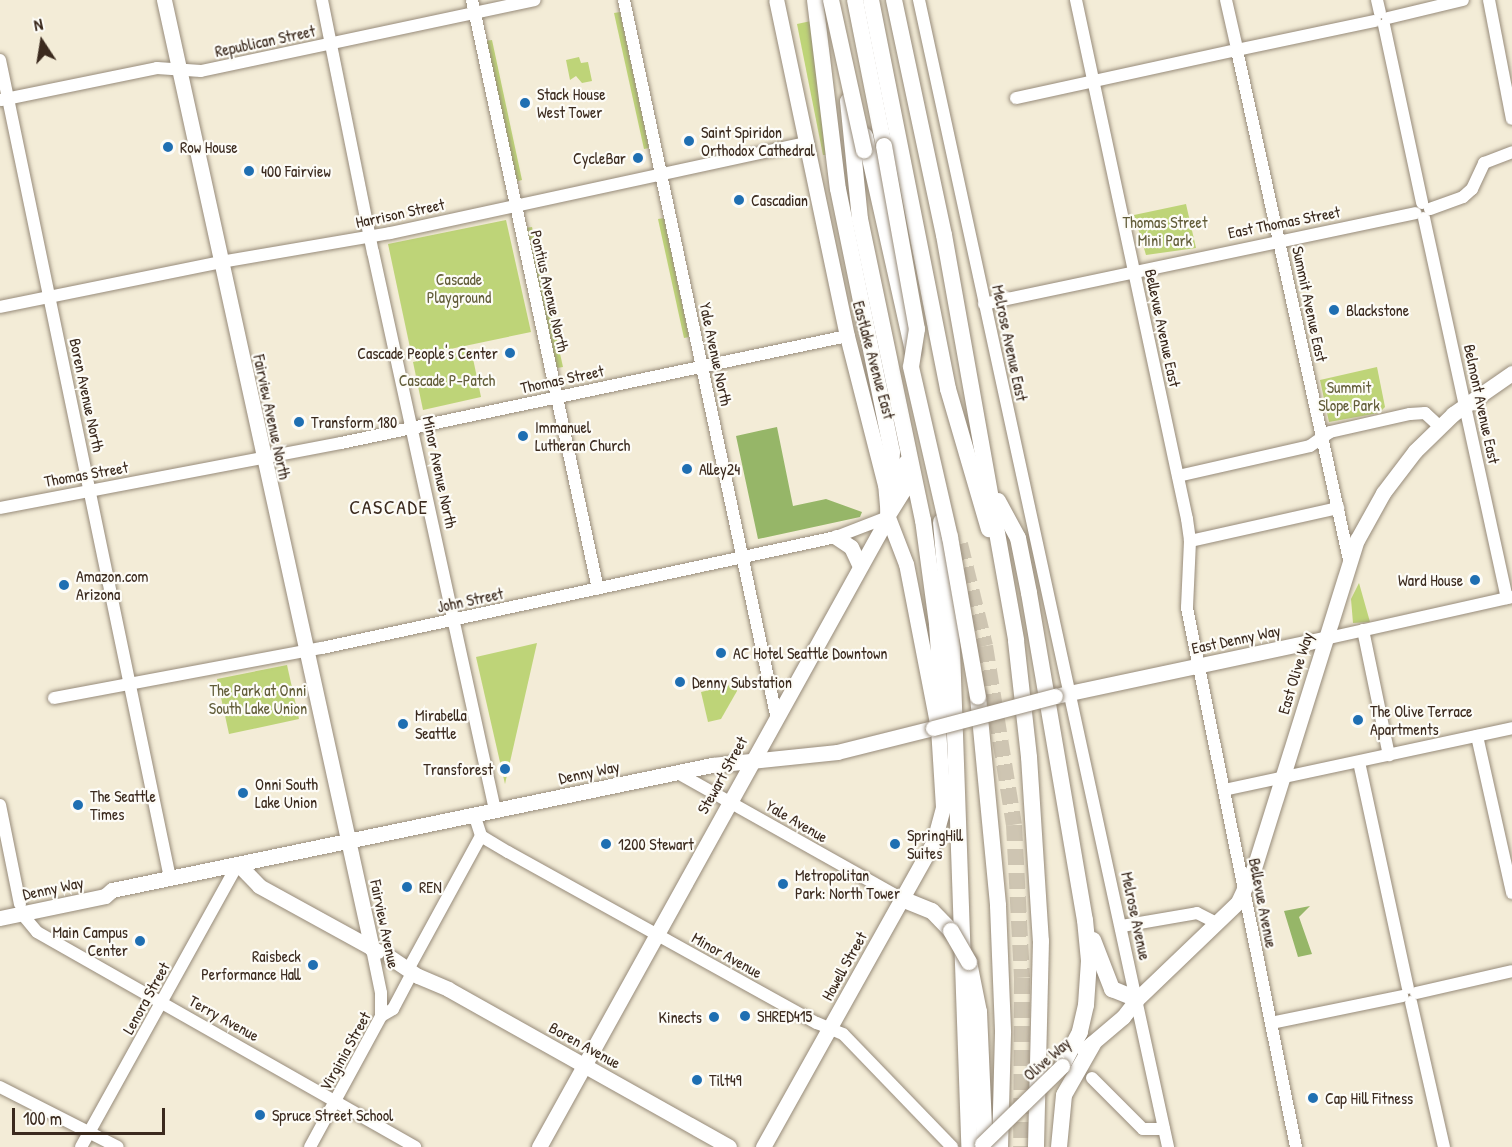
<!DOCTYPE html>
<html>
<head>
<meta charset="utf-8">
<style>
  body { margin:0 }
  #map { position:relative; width:1512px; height:1147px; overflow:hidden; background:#f3ecd7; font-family:"Patrick Hand",sans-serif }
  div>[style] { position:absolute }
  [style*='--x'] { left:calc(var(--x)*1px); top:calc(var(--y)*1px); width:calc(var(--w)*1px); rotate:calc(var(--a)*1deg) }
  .green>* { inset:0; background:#bed478 }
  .forest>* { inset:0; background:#96b668 }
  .highway-tunnel>* { height:16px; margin-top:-8px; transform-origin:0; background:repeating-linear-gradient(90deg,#cec5b2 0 16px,transparent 0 24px) }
  .roads { filter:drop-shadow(0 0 2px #978b7a) drop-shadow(0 0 2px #978b7a) }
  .minor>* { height:12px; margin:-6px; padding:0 6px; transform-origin:6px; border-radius:6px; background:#fff }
  .major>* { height:15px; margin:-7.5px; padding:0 7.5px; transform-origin:7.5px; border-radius:7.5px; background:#fff }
  .highway>* { height:16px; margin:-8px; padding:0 8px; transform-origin:8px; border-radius:8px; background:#fff }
  .bridges { filter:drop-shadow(0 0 2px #978b7a) drop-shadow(0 0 2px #978b7a) }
  .major-bridge>* { height:15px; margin:-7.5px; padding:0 7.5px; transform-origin:7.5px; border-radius:7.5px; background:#fff }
  .highway-bridge>* { height:16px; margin:-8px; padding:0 8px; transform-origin:8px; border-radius:8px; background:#fff }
  .dots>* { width:16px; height:16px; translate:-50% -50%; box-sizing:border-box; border:3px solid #fdfcf7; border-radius:50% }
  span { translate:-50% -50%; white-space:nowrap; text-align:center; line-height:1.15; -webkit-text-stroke:4.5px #fdfcf7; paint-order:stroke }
  .street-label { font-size:16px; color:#3b2a1e }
  .poi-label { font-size:16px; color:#3b2a1e }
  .left { translate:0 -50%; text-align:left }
  .right { translate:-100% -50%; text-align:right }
  .park-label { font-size:16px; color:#625d39 }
  .quarter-label { font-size:20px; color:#3b2a1e; letter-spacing:1.5px }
  .north { position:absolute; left:12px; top:12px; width:60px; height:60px; -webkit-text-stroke:4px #fdfcf7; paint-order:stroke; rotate:348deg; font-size:16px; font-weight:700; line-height:24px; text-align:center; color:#3b2a1e }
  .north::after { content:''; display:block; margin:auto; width:21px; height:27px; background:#3b2a1e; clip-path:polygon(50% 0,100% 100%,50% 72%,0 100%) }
  .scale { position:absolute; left:12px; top:1108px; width:153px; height:27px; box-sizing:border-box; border:3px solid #3b2a1e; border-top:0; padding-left:8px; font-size:18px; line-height:21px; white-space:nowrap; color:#3b2a1e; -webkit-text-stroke:4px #fdfcf7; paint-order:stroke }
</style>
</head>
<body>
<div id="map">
  <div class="green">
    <i style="clip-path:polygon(620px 12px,649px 148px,644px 149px,614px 13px)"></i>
    <i style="clip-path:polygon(811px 21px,827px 155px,823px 155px,797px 24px)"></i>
    <i style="clip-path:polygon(492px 40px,522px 180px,514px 182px,485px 41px)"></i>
    <i style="clip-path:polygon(579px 57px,581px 63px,588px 62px,592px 81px,582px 83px,576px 76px,570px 80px,566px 60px)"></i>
    <i style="clip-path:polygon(1186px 204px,1196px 248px,1146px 255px,1134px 215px)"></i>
    <i style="clip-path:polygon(664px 218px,689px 337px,684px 338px,658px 219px)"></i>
    <i style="clip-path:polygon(506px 220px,531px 332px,412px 357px,388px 244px)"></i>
    <i style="clip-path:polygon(532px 227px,563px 367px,557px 368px,524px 228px)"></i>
    <i style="clip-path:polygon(471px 349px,481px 397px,423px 410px,413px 362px)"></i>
    <i style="clip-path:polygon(1377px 367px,1385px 407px,1379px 413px,1329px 422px,1320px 380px)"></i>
    <i style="clip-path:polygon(1359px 583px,1370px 622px,1353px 623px,1351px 599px)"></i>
    <i style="clip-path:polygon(537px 643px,505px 784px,476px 657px)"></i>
    <i style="clip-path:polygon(287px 665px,299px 719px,229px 734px,217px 679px)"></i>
    <i style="clip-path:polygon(735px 684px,737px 691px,721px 719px,708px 722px,701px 692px)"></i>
  </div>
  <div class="forest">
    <i style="clip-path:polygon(777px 427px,793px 506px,826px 499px,862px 512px,860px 517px,758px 539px,736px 436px)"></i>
    <i style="clip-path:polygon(1310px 906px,1299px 917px,1312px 954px,1298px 957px,1284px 911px)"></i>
  </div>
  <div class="highway-tunnel">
    <i style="--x:960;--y:544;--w:105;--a:76.2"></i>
    <i style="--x:985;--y:646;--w:181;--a:80.8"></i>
    <i style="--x:1014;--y:825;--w:153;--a:87"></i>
    <i style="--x:1022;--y:978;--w:169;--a:90.3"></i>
  </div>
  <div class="roads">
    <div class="minor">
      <i style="--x:322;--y:0;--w:257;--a:78.6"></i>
      <i style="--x:373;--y:252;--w:571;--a:77.67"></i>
      <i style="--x:472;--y:0;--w:602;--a:77.93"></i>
      <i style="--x:624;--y:0;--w:731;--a:78"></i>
      <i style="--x:919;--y:0;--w:1174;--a:77.75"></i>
      <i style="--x:1076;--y:0;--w:531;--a:77.93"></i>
      <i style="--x:1187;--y:519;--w:22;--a:82"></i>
      <i style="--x:1190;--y:541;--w:67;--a:92.6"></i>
      <i style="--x:1187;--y:608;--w:550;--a:78.57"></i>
      <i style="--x:1226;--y:0;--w:45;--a:77.2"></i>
      <i style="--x:1377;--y:0;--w:13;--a:77"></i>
      <i style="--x:1489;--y:0;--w:121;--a:79.1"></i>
      <i style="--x:1388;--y:18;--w:77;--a:-13.5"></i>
      <i style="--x:1384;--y:25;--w:182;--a:77.9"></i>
      <i style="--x:1242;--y:49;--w:136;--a:-11.9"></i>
      <i style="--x:1238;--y:55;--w:517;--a:77.6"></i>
      <i style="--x:0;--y:60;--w:835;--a:78.26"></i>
      <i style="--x:1016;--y:98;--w:220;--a:-12.3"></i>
      <i style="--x:1;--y:100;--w:159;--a:-11.6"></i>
      <i style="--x:157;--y:68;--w:44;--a:3.9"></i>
      <i style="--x:201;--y:71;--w:341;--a:-12"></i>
      <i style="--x:1430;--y:209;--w:35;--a:-20"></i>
      <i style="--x:1463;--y:197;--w:12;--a:-42"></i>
      <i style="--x:1472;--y:189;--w:29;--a:-65"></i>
      <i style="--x:1484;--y:163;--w:30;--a:-21"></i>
      <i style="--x:1424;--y:218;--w:389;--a:77.7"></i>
      <i style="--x:984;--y:304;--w:441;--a:-11.9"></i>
      <i style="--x:0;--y:307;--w:226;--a:-11.5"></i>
      <i style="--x:221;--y:262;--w:171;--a:-9.7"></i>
      <i style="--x:390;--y:233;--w:426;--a:-12.2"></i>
      <i style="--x:1178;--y:476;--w:135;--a:-12.8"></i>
      <i style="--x:1310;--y:446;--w:24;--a:-35"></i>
      <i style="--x:1330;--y:432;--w:82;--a:-12.7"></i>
      <i style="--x:1410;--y:414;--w:15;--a:-4"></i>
      <i style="--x:1425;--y:413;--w:19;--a:43"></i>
      <i style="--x:0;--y:508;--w:347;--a:-10.8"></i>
      <i style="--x:341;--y:443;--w:517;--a:-11.94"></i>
      <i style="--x:1190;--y:541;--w:152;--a:-12.6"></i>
      <i style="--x:1363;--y:630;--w:128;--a:78.3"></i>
      <i style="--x:1324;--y:639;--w:193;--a:-12.6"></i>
      <i style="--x:54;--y:698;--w:273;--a:-10.6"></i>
      <i style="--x:322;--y:648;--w:526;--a:-12.19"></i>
      <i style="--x:836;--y:537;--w:56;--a:-21"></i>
      <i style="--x:1477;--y:736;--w:161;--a:77.4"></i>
      <i style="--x:1359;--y:762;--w:231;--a:77.8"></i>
      <i style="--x:676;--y:772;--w:259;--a:29.3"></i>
      <i style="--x:1224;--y:790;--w:295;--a:-12.1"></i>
      <i style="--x:0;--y:805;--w:101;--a:78.6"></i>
      <i style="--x:474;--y:814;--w:23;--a:72"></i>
      <i style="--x:481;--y:836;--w:31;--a:31"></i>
      <i style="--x:508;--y:852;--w:353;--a:29"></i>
      <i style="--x:817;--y:1023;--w:28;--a:23"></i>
      <i style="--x:843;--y:1034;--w:157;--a:46"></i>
      <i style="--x:22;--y:914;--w:23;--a:50"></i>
      <i style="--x:37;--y:932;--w:435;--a:29.6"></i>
      <i style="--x:1122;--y:926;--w:76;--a:-9.8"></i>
      <i style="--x:1197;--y:913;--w:22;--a:27"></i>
      <i style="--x:372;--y:949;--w:45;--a:78.4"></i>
      <i style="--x:381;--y:993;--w:23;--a:90"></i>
      <i style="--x:410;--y:966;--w:148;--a:-61.4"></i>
      <i style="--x:1416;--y:993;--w:98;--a:-12.9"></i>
      <i style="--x:1411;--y:1002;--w:149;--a:77.2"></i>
      <i style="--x:1271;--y:1023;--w:134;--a:-11.6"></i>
      <i style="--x:1092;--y:1078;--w:72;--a:45"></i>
      <i style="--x:1143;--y:1129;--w:21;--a:0"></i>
      <i style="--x:0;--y:1087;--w:132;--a:27"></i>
      <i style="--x:81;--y:1147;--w:324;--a:-61"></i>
      <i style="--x:310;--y:1147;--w:149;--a:-61.5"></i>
      <i style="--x:381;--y:1016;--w:14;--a:-30"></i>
      <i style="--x:393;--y:1009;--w:41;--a:-62.2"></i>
    </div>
    <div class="major">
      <i style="--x:164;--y:0;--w:972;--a:77.64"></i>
      <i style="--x:836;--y:537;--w:18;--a:34"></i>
      <i style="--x:851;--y:547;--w:21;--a:65"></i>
      <i style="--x:1055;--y:696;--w:275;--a:-12"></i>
      <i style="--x:238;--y:864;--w:30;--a:46"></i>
      <i style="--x:259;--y:886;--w:135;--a:28.8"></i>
      <i style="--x:0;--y:918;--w:107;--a:-11.8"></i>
      <i style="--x:105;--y:896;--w:9;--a:-41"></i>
      <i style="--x:112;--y:890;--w:613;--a:-11.77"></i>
      <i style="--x:712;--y:765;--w:126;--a:-5.9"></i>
      <i style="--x:837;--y:752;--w:99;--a:-14"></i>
      <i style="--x:391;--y:958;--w:32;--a:34"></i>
      <i style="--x:418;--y:976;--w:33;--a:23"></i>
      <i style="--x:448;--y:989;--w:322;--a:29.3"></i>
      <i style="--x:1084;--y:1050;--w:51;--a:-40.2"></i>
      <i style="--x:1123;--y:1017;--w:23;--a:-52"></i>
      <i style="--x:1137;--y:999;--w:140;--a:-43.8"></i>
      <i style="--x:1238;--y:902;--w:38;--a:-65"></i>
      <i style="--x:1254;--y:868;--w:344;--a:-72.6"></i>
      <i style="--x:1357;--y:540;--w:54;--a:-61"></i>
      <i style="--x:1383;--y:493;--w:53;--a:-52.7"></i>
      <i style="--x:1415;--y:451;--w:53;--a:-44.2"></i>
      <i style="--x:1453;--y:414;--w:72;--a:-34.8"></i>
      <i style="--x:539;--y:1147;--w:720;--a:-61.01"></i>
      <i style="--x:763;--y:1147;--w:351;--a:-60.8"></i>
      <i style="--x:934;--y:841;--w:35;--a:-75"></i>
      <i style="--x:943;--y:807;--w:79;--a:-93.6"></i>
      <i style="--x:938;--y:728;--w:167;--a:-101"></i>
      <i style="--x:906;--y:564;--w:50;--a:-111"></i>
      <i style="--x:888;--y:517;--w:32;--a:-95"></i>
      <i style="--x:885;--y:485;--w:154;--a:-104.3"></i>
      <i style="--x:847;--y:336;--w:343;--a:-101.9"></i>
    </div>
    <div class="highway">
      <i style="--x:815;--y:0;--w:190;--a:83.1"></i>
      <i style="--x:838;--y:189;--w:268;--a:78.4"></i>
      <i style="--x:892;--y:452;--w:65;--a:93.5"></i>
      <i style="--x:855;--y:0;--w:149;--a:78.8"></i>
      <i style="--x:871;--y:0;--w:397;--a:78.8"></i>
      <i style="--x:948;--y:389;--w:146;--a:73.7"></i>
      <i style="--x:894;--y:0;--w:240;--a:78"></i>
      <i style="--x:944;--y:235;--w:412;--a:79.9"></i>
      <i style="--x:1016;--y:641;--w:117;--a:83.6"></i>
      <i style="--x:1029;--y:757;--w:184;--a:86.3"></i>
      <i style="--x:1041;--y:941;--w:206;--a:91.4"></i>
      <i style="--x:848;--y:101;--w:119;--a:84.2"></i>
      <i style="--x:860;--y:219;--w:308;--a:78.2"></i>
      <i style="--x:923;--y:520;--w:105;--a:82.3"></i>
      <i style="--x:937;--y:624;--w:60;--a:86.2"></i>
      <i style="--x:941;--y:684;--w:44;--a:93.9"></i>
      <i style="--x:865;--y:136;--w:220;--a:77.4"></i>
      <i style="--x:998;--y:501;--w:42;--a:61.6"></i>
      <i style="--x:1018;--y:538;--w:56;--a:78.7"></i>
      <i style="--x:1029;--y:593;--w:332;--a:80.3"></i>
      <i style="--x:1085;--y:920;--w:41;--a:84.4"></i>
      <i style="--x:1089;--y:961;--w:44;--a:93.9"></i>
      <i style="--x:1086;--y:1005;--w:28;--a:103"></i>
      <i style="--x:1080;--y:1032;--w:38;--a:118"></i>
      <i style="--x:890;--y:512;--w:25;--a:-58"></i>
      <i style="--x:903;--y:491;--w:28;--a:-84"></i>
      <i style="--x:941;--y:522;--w:127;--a:85"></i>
      <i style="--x:952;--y:649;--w:498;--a:88"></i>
      <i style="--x:978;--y:697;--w:210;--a:84.5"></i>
      <i style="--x:998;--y:906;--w:127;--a:87.7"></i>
      <i style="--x:1003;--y:1033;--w:114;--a:91.5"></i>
      <i style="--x:902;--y:899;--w:32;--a:22"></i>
      <i style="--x:932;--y:911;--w:28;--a:46"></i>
      <i style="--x:1093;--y:940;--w:53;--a:68.8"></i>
      <i style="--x:1112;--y:989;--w:27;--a:22"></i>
      <i style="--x:969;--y:962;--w:51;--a:78.7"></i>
      <i style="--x:979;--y:1012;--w:135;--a:87.5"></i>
      <i style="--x:1059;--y:1147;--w:52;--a:-84.5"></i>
      <i style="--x:1064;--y:1095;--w:59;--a:-60.4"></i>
    </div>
  </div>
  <div class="bridges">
    <div class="major-bridge">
      <i style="--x:933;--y:728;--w:126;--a:-14.7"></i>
      <i style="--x:982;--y:1144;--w:112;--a:-44.3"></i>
    </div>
    <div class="highway-bridge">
      <i style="--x:831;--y:0;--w:154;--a:77.6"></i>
      <i style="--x:884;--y:146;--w:186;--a:79.8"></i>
      <i style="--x:917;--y:329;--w:38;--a:99"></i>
      <i style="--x:911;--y:367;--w:174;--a:77.1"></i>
      <i style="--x:950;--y:537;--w:162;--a:80.1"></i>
      <i style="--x:951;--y:931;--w:36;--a:60"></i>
    </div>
  </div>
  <div class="dots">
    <i style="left:525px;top:103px;background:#1f6fb2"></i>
    <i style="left:689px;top:141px;background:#1f6fb2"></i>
    <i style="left:168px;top:147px;background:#1f6fb2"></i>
    <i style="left:638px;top:158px;background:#1f6fb2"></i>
    <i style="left:249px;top:171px;background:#1f6fb2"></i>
    <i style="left:739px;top:200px;background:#1f6fb2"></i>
    <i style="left:1334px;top:310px;background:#1f6fb2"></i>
    <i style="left:510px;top:353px;background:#1f6fb2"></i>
    <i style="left:299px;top:422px;background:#1f6fb2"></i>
    <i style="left:523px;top:436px;background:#1f6fb2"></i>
    <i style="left:687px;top:469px;background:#1f6fb2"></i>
    <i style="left:1475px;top:580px;background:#1f6fb2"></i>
    <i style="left:64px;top:585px;background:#1f6fb2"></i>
    <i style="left:721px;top:653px;background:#1f6fb2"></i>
    <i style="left:680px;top:682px;background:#1f6fb2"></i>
    <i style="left:1358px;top:720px;background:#1f6fb2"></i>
    <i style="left:403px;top:724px;background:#1f6fb2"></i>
    <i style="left:505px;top:769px;background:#1f6fb2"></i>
    <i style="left:243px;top:793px;background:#1f6fb2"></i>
    <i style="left:78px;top:805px;background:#1f6fb2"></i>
    <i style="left:606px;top:844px;background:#1f6fb2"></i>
    <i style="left:895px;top:844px;background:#1f6fb2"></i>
    <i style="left:783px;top:884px;background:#1f6fb2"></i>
    <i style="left:407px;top:887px;background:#1f6fb2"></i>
    <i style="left:140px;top:941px;background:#1f6fb2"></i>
    <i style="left:313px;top:965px;background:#1f6fb2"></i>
    <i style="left:745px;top:1016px;background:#1f6fb2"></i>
    <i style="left:714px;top:1017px;background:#1f6fb2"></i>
    <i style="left:697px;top:1080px;background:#1f6fb2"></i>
    <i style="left:1313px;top:1098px;background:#1f6fb2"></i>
    <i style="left:260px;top:1115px;background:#1f6fb2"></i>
  </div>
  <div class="street-label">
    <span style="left:265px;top:41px;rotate:-12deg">Republican Street</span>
    <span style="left:400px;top:213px;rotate:-12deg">Harrison Street</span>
    <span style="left:1284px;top:222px;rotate:-11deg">East Thomas Street</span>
    <span style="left:550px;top:291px;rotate:77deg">Pontius Avenue North</span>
    <span style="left:1310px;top:304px;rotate:78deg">Summit Avenue East</span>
    <span style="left:1163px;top:328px;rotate:78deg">Bellevue Avenue East</span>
    <span style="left:1010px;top:343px;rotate:78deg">Melrose Avenue East</span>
    <span style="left:716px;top:354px;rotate:78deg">Yale Avenue North</span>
    <span style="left:874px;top:360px;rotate:75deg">Eastlake Avenue East</span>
    <span style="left:562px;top:379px;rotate:-12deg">Thomas Street</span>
    <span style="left:87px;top:395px;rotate:78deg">Boren Avenue North</span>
    <span style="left:1482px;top:404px;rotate:78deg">Belmont Avenue East</span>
    <span style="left:272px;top:417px;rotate:78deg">Fairview Avenue North</span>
    <span style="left:440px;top:472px;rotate:78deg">Minor Avenue North</span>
    <span style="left:86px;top:474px;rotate:-10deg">Thomas Street</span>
    <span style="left:470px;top:600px;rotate:-12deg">John Street</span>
    <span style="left:1236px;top:639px;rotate:-12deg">East Denny Way</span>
    <span style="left:1295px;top:673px;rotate:-73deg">East Olive Way</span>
    <span style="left:589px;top:772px;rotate:-12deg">Denny Way</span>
    <span style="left:722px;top:775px;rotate:-61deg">Stewart Street</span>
    <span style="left:797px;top:821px;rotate:30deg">Yale Avenue</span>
    <span style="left:53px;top:888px;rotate:-12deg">Denny Way</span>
    <span style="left:1263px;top:903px;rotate:79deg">Bellevue Avenue</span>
    <span style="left:1136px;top:916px;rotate:78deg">Melrose Avenue</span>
    <span style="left:385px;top:924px;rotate:78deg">Fairview Avenue</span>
    <span style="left:727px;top:955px;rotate:29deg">Minor Avenue</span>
    <span style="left:844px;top:966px;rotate:-61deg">Howell Street</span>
    <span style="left:146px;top:998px;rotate:-61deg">Lenora Street</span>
    <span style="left:224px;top:1018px;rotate:29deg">Terry Avenue</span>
    <span style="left:585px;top:1045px;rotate:29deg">Boren Avenue</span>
    <span style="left:345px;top:1051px;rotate:-61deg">Virginia Street</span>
    <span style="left:1047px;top:1059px;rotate:-41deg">Olive Way</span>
  </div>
  <div class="poi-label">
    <span class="left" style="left:537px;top:103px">Stack House<br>West Tower</span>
    <span class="left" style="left:701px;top:141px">Saint Spiridon<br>Orthodox Cathedral</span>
    <span class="left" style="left:180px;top:147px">Row House</span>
    <span class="right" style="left:626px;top:158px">CycleBar</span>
    <span class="left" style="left:261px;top:171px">400 Fairview</span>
    <span class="left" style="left:751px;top:200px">Cascadian</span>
    <span class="left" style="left:1346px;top:310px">Blackstone</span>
    <span class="right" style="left:498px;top:353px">Cascade People's Center</span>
    <span class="left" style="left:311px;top:422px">Transform 180</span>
    <span class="left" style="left:535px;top:436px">Immanuel<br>Lutheran Church</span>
    <span class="left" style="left:699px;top:469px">Alley24</span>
    <span class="left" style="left:76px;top:585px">Amazon.com<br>Arizona</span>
    <span class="right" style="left:1463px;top:580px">Ward House</span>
    <span class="left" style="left:733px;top:653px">AC Hotel Seattle Downtown</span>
    <span class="left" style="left:692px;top:682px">Denny Substation</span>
    <span class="left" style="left:1370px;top:720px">The Olive Terrace<br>Apartments</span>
    <span class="left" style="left:415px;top:724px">Mirabella<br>Seattle</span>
    <span class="right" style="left:493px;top:769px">Transforest</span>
    <span class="left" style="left:255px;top:793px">Onni South<br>Lake Union</span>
    <span class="left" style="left:90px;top:805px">The Seattle<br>Times</span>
    <span class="left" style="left:907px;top:844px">SpringHill<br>Suites</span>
    <span class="left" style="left:618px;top:844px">1200 Stewart</span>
    <span class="left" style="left:795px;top:884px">Metropolitan<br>Park: North Tower</span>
    <span class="left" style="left:419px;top:887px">REN</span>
    <span class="right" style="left:128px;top:941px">Main Campus<br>Center</span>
    <span class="right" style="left:301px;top:965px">Raisbeck<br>Performance Hall</span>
    <span class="left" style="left:757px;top:1016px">SHRED415</span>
    <span class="right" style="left:702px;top:1017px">Kinects</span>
    <span class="left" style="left:709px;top:1080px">Tilt49</span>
    <span class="left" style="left:1325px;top:1098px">Cap Hill Fitness</span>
    <span class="left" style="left:272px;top:1115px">Spruce Street School</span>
  </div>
  <div class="park-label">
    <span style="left:1165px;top:231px">Thomas Street<br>Mini Park</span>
    <span style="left:459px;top:288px">Cascade<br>Playground</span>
    <span style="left:447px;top:380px">Cascade P-Patch</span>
    <span style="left:1349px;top:396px">Summit<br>Slope Park</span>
    <span style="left:258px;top:699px">The Park at Onni<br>South Lake Union</span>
  </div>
  <div class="quarter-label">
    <span style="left:389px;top:506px">CASCADE</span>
  </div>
  <div class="north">N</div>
  <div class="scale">100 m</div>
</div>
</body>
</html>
